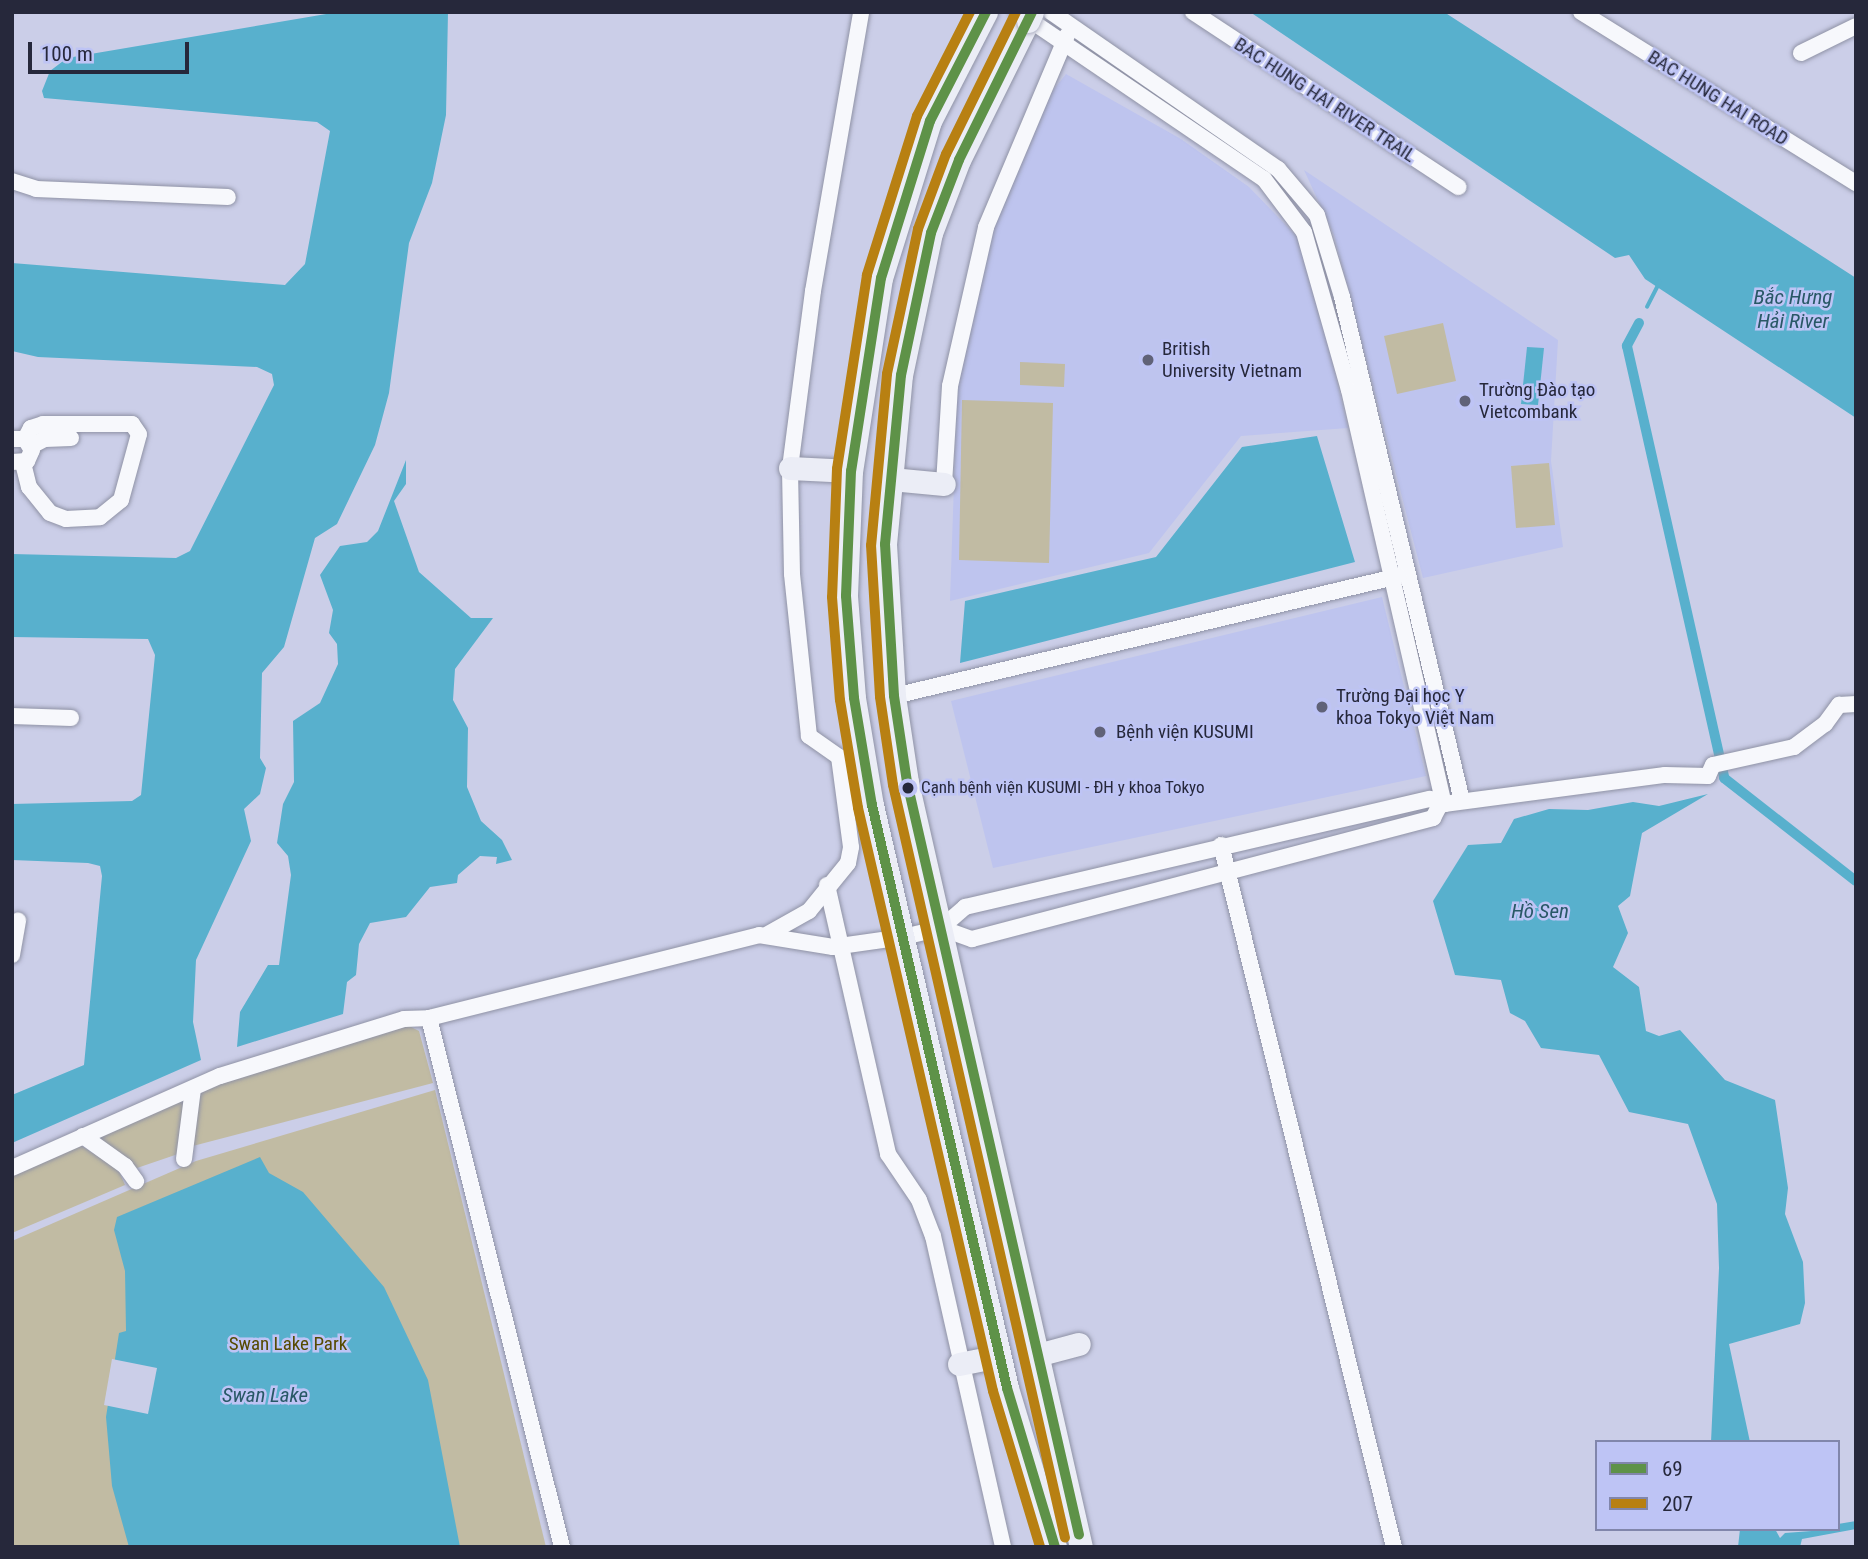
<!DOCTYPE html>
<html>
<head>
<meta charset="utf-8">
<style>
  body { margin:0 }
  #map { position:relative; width:1868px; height:1559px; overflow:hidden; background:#cbcee8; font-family:"Roboto Condensed",sans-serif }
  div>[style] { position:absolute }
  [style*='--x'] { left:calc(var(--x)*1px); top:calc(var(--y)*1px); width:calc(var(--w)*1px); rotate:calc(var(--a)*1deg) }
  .built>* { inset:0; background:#bec4ee }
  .green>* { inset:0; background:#c1bba3 }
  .water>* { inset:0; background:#58b0cd }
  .pier>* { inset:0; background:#cbcee8 }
  .stream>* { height:3.5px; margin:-1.75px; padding:0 1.75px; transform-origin:1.75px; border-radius:1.75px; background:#58b0cd }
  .canal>* { height:10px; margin:-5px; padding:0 5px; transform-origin:5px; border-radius:5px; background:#58b0cd }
  .roads { filter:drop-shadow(0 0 2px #8f92a5) drop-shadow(0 0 2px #8f92a5) }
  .minor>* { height:16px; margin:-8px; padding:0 8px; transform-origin:8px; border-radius:8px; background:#f7f8fc }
  .highway>* { height:23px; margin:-11.5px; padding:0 11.5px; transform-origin:11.5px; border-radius:11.5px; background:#ebedf6 }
  .bridges { filter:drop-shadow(0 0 2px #adafc1) drop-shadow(0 0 2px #adafc1) }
  .highway-bridge>* { height:23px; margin:-11.5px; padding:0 11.5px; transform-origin:11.5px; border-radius:11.5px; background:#ebedf6 }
  .bus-1>* { height:10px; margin:-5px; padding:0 5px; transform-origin:5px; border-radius:5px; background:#5e9248 }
  .bus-2>* { height:10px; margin:-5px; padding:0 5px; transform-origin:5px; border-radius:5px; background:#b88012 }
  .dots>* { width:19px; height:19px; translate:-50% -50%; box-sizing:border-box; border:4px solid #bec4f5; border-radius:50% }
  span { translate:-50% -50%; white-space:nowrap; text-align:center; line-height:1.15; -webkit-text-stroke:5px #bec4f5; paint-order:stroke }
  .bus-label { font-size:17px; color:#26283b }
  .left { translate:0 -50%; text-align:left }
  .street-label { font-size:19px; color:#26283b }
  .poi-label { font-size:19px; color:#26283b }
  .park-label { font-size:19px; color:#564a00 }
  .water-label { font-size:21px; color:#285866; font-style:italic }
  .frame { position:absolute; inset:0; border:14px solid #26283b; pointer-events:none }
  .legend { position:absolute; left:1595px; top:1440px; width:245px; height:91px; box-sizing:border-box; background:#bec4f5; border:2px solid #8186ab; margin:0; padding:9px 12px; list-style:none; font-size:21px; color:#26283b }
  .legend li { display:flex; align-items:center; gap:14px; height:35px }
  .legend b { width:35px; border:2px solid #8186ab }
  .scale { position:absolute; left:28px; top:42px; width:161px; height:32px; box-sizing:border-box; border:4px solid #26283b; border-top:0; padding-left:9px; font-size:21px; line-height:24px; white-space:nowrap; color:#26283b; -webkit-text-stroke:5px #bec4f5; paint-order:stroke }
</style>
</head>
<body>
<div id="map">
  <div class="built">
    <i style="clip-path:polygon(1066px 74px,1181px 139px,1249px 187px,1304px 244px,1348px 428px,1241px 436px,1149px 553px,950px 601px,957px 395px,970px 325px,993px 230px,1036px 112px)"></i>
    <i style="clip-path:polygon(1304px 170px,1558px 340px,1551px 461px,1563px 547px,1423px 578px,1334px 235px)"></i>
    <i style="clip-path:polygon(1382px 597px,1426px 776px,993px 868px,951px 701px)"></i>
  </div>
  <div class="green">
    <i style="clip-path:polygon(1443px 323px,1456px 381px,1397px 394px,1384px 336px)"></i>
    <i style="clip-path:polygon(1020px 362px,1065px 364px,1064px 387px,1020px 385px)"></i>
    <i style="clip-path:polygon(962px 400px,1053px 403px,1049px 563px,959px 560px)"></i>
    <i style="clip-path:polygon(1549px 463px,1555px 525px,1516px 528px,1511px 466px)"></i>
    <i style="clip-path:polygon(409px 1026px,419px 1031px,433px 1083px,189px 1147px,199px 1091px,297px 1055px)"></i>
    <i style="clip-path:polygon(435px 1090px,546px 1547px,12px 1547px,12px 1241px,196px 1161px)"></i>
    <i style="clip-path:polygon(185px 1098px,178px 1154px,137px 1168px,96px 1136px)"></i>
    <i style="clip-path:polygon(77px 1143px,118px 1169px,125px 1185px,12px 1233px,12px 1173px)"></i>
  </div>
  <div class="water">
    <i style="clip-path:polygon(338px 12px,448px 12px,446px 115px,432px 183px,409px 243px,389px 393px,375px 445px,337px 524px,315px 538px,284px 647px,262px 673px,260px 758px,266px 768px,260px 794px,244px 809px,251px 841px,196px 960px,193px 1022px,201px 1060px,12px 1143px,12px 1095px,84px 1065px,102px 876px,100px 866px,88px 863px,12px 860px,12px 804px,132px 801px,141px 795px,155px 655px,148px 639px,12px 637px,12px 554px,176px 558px,190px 551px,274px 385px,272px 374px,257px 367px,38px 357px,12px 351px,12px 263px,285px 285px,305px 264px,330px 131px,317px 122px,44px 98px,42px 91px,50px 71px,67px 58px)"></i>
    <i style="clip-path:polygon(1250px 12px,1444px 12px,1856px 278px,1856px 418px,1645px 279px,1629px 255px,1615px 258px)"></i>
    <i style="clip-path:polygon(1527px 347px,1544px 348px,1538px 405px,1521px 404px)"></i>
    <i style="clip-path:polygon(1317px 436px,1355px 562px,960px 663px,965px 601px,1156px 557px,1242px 447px)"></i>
    <i style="clip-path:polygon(406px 460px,406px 484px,394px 501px,419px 572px,471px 618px,493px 618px,455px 669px,453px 700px,468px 728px,467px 787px,481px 821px,502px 840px,512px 860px,496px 864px,497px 857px,480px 856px,458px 875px,457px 883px,430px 887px,406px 917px,370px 923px,359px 944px,356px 975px,347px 982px,343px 1014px,237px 1047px,240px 1012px,268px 965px,279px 965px,291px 875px,288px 856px,277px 843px,283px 804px,294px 782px,293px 721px,320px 703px,338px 664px,337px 644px,329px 633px,333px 610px,320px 575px,340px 546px,367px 542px,378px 531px)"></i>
    <i style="clip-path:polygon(1708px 794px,1642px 833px,1630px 896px,1618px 906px,1628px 933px,1613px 967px,1639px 987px,1646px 1031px,1659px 1036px,1680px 1030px,1725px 1080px,1775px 1100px,1788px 1188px,1785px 1214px,1803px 1262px,1805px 1303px,1800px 1324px,1729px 1344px,1750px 1442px,1711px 1442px,1719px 1268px,1717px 1204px,1688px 1124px,1629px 1112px,1599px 1055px,1541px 1048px,1525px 1021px,1510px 1013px,1501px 980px,1455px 975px,1433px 901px,1468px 845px,1501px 843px,1514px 819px,1549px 809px,1588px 810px,1633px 802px,1659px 806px)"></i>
    <i style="clip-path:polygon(260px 1157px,269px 1173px,303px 1192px,384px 1287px,428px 1380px,460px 1547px,129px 1547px,112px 1486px,106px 1417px,119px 1333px,126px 1331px,125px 1271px,114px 1230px,117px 1217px)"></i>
    <i style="clip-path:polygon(1856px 1521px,1856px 1529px,1802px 1539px,1800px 1547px,1738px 1547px,1740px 1529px,1775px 1529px,1780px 1538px,1785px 1533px,1838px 1529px,1838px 1524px)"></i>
  </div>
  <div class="pier">
    <i style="clip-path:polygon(112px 1359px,157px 1368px,148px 1414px,104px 1405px)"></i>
  </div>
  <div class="stream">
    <i style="--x:1647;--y:307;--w:28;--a:-63"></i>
  </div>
  <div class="canal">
    <i style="--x:1639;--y:323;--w:26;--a:118"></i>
    <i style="--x:1627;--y:346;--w:443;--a:77.3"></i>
    <i style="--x:1724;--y:778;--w:167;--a:38"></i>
  </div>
  <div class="roads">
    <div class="minor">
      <i style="--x:1018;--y:12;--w:297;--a:34.2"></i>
      <i style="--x:1264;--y:179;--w:66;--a:53"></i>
      <i style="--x:1304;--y:232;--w:164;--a:74.1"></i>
      <i style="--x:1349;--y:390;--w:425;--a:77.1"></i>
      <i style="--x:1051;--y:12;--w:276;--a:34.7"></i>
      <i style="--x:1278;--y:169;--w:60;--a:49.7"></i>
      <i style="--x:1317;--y:215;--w:86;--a:73"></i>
      <i style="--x:1342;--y:297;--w:518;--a:76.61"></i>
      <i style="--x:1193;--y:12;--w:318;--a:33.4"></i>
      <i style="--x:1581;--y:12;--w:324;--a:31.9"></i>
      <i style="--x:1801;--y:53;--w:61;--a:-26.1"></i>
      <i style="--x:12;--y:181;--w:25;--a:18"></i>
      <i style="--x:36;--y:189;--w:192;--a:2.4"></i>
      <i style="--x:12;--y:439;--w:13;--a:0"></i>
      <i style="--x:25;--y:439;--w:13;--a:58"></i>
      <i style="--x:32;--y:450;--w:12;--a:114"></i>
      <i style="--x:27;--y:461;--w:15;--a:176"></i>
      <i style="--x:31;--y:446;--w:16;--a:-27"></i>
      <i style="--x:45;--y:439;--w:26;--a:-2"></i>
      <i style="--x:23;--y:463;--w:25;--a:76"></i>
      <i style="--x:29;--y:487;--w:33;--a:51"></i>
      <i style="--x:50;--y:513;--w:17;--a:21"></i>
      <i style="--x:66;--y:519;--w:34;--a:-3"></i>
      <i style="--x:100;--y:517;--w:27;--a:-39"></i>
      <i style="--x:121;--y:500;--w:68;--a:-74.7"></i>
      <i style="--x:139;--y:434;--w:12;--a:-125"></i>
      <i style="--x:132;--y:424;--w:89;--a:180"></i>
      <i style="--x:43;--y:424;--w:13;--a:162"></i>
      <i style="--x:31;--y:428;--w:13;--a:119"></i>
      <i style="--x:944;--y:484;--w:98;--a:-86.5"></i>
      <i style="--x:950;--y:386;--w:163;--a:-77.2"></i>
      <i style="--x:986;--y:227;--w:208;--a:-67.1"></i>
      <i style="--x:894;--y:696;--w:519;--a:-13.37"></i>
      <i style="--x:12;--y:716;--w:59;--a:1.9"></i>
      <i style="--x:1221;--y:845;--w:723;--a:76.16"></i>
      <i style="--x:827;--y:885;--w:276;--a:77.2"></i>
      <i style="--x:888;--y:1154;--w:55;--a:56"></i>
      <i style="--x:919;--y:1200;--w:39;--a:69"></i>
      <i style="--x:933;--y:1236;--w:319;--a:77.3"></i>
      <i style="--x:941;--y:928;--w:33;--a:20"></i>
      <i style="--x:972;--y:939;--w:477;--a:-14.7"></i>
      <i style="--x:1433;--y:818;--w:15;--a:-62"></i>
      <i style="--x:768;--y:934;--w:47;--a:-29.3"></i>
      <i style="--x:809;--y:911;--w:62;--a:-50.9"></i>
      <i style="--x:848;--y:863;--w:16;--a:-79"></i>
      <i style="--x:851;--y:847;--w:91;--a:-97.6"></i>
      <i style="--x:839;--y:757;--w:37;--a:-145"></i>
      <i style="--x:809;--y:736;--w:163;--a:-96"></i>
      <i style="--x:792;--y:574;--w:106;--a:-91.1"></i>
      <i style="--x:790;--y:468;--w:178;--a:-82.6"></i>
      <i style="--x:813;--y:291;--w:283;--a:-80.2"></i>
      <i style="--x:12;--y:955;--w:35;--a:-80"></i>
      <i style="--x:429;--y:1018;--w:545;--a:75.89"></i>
      <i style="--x:83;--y:1136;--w:52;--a:35.5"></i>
      <i style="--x:125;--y:1166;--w:19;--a:54"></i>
      <i style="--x:184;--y:1159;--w:71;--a:-82.7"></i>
      <i style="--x:12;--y:1168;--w:227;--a:-23.9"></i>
      <i style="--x:220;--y:1076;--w:193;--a:-17.2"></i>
      <i style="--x:404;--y:1019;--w:25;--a:-2"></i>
      <i style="--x:429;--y:1018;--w:340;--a:-14.1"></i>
      <i style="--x:759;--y:935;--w:75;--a:9.2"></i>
      <i style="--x:833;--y:947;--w:71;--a:-8.1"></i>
      <i style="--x:903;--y:937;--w:39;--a:-13"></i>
      <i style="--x:941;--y:928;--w:32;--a:-41"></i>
      <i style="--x:965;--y:907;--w:477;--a:-13.1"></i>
      <i style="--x:1430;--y:799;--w:15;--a:20"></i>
      <i style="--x:1444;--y:804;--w:223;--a:-7.5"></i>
      <i style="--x:1665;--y:775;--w:43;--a:1.3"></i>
      <i style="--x:1708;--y:776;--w:12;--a:-66"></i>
      <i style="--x:1713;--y:765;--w:83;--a:-12.5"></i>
      <i style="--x:1794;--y:747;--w:39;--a:-37"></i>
      <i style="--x:1825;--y:724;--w:24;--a:-54"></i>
      <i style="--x:1839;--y:705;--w:17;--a:-3"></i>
    </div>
    <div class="highway">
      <i style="--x:986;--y:12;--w:123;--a:117.2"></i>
      <i style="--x:930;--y:121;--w:164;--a:107.3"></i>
      <i style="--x:881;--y:278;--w:195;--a:98.8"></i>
      <i style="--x:851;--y:471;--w:125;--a:92.3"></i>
      <i style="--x:846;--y:596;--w:102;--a:85.5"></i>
      <i style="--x:854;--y:698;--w:109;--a:80.5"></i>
      <i style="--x:872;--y:805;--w:598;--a:76.96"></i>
      <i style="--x:1007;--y:1388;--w:166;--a:73.2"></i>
      <i style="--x:1028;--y:21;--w:155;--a:116.4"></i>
      <i style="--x:959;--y:160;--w:78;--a:111"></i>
      <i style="--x:931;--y:233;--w:145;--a:101.9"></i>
      <i style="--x:901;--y:375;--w:170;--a:95.4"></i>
      <i style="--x:885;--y:544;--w:152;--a:86.6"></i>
      <i style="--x:894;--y:696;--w:87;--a:81.4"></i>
      <i style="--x:907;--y:782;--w:785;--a:77.19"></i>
      <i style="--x:790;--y:468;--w:61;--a:2.8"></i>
      <i style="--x:891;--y:479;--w:53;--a:5.4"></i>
      <i style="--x:1041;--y:1354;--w:39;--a:-15"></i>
      <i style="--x:959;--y:1364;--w:41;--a:-11.3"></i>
    </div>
  </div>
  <div class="bridges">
    <div class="highway-bridge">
      <i style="--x:1028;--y:21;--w:10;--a:-66"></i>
    </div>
  </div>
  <div class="bus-1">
    <i style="--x:986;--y:12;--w:123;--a:117.2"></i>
    <i style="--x:930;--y:121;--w:164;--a:107.3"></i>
    <i style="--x:881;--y:278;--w:195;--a:98.8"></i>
    <i style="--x:851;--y:471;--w:125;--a:92.3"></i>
    <i style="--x:846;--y:596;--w:102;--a:85.5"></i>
    <i style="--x:854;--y:698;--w:109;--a:80.5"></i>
    <i style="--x:872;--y:805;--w:598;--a:76.96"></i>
    <i style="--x:1007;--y:1388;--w:166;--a:73.2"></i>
    <i style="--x:1032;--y:12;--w:165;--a:116.3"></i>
    <i style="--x:959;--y:160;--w:78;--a:111"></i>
    <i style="--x:931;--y:233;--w:145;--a:101.9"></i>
    <i style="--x:901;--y:375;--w:170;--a:95.4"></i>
    <i style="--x:885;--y:544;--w:152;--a:86.6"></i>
    <i style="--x:894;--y:696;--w:87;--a:81.4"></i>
    <i style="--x:907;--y:782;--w:772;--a:77.13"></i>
  </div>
  <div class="bus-2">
    <i style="--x:970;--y:12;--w:117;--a:117"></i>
    <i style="--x:917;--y:116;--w:167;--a:107.5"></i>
    <i style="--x:867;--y:275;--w:196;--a:98.8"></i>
    <i style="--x:837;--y:469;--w:128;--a:92.2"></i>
    <i style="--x:832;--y:597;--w:103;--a:85.6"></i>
    <i style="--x:840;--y:700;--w:109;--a:80.5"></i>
    <i style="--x:858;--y:808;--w:598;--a:76.96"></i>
    <i style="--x:993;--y:1391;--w:163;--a:73.2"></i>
    <i style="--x:1016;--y:12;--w:158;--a:116.2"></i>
    <i style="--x:946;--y:154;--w:80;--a:110.5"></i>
    <i style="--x:918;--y:229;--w:148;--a:102.1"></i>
    <i style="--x:887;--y:374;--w:172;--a:95.3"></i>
    <i style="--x:871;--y:545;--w:152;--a:86.6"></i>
    <i style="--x:880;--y:697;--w:89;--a:81.6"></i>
    <i style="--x:893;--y:785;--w:772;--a:77.13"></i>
  </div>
  <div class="dots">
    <i style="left:1148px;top:360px;background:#606278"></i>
    <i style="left:1465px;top:401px;background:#606278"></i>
    <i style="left:1322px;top:707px;background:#606278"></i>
    <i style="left:1100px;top:732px;background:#606278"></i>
    <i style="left:908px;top:788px;background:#26283b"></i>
  </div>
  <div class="bus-label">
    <span class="left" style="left:921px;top:788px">Cạnh bệnh viện KUSUMI - ĐH y khoa Tokyo</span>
  </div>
  <div class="street-label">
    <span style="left:1718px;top:98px;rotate:32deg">BAC HUNG HAI ROAD</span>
    <span style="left:1325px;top:100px;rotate:33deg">BAC HUNG HAI RIVER TRAIL</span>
  </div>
  <div class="poi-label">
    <span class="left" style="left:1162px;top:360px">British<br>University Vietnam</span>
    <span class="left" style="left:1479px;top:401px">Trường Đào tạo<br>Vietcombank</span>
    <span class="left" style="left:1336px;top:707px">Trường Đại học Y<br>khoa Tokyo Việt Nam</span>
    <span class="left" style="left:1116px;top:732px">Bệnh viện KUSUMI</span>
  </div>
  <div class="park-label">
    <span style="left:288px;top:1344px">Swan Lake Park</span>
  </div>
  <div class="water-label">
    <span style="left:1793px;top:309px">Bắc Hưng<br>Hải River</span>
    <span style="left:1540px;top:911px">Hồ Sen</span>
    <span style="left:265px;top:1395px">Swan Lake</span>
  </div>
  <div class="frame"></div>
  <ul class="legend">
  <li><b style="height:9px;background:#5e9248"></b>69</li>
  <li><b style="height:9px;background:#b88012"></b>207</li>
  </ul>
  <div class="scale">100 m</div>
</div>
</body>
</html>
